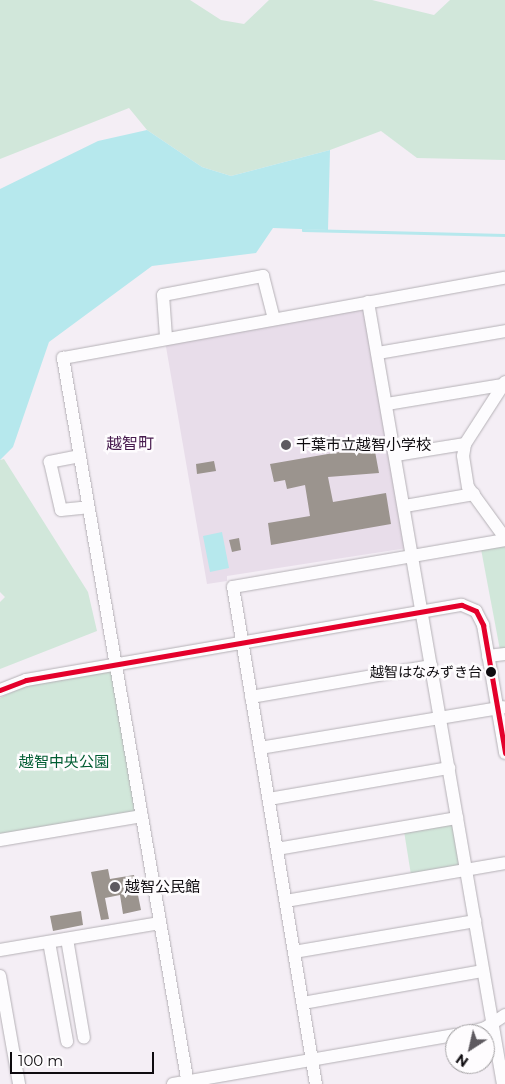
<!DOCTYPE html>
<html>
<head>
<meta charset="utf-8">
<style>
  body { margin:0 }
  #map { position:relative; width:505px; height:1084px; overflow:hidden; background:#f4eef5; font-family:Montserrat,"Noto Sans JP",sans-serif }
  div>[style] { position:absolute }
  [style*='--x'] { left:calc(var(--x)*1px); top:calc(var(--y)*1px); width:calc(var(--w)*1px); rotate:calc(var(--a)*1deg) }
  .built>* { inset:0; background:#e8ddea }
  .green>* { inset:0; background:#d1e7da }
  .water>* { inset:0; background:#b6e8ed }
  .stream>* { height:3px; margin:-1.5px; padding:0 1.5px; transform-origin:1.5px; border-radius:1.5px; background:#b6e8ed }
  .building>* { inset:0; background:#9b948e }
  .roads { filter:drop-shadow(0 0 1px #b5b1b6) drop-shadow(0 0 1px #b5b1b6) }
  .minor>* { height:12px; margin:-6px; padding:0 6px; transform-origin:6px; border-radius:6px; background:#fdfcfe }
  .bus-1>* { height:5px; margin:-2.5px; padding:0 2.5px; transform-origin:2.5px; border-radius:2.5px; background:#e4002b }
  .dots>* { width:14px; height:14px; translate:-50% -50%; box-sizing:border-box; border:2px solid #fefcfe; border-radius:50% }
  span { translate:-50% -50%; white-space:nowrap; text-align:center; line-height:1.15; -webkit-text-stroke:5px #fefcfe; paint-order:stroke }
  .bus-label { font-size:14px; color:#0e0b0f }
  .right { translate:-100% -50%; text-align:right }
  .poi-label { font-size:15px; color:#0e0b0f }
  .left { translate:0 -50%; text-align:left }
  .park-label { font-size:15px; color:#005c32 }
  .neighbourhood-label { font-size:16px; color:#471b4e }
  .north { position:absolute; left:445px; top:1024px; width:50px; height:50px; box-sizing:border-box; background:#fefcfe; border:1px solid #9e9c9e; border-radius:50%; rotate:215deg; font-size:14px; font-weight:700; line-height:20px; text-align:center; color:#0e0b0f }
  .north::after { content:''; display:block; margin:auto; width:18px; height:22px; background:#5e5a60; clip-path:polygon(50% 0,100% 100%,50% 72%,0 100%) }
  .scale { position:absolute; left:10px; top:1052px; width:144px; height:22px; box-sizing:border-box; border:2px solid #0e0b0f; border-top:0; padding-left:6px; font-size:15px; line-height:18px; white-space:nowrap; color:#0e0b0f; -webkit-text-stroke:4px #fefcfe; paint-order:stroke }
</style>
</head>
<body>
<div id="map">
  <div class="built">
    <i style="clip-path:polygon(363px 307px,407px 548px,227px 576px,227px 581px,207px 584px,165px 341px)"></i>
  </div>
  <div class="green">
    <i style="clip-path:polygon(0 0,190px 0,221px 20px,244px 24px,269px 0,372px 0,434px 15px,450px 0,505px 0,505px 160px,417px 158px,381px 131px,330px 150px,231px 176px,202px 167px,147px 130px,129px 108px,0 159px)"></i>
    <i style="clip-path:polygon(4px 459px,88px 592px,97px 631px,0 669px,0 602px,5px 597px,0 592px,0 460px)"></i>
    <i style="clip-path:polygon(505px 546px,505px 650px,500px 650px,481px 549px)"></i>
    <i style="clip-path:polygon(113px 669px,136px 815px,0 837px,0 698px,29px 684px)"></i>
    <i style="clip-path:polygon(456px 824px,464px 866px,411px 875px,404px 831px)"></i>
  </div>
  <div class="water">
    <i style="clip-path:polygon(147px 130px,202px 167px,231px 176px,330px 150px,328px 230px,273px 228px,256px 253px,152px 266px,49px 342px,13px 447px,0 460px,0 189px,98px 141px)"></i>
    <i style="clip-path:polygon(222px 532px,229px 568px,210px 572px,203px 536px)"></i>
  </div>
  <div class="stream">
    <i style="--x:303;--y:226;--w:4;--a:90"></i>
    <i style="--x:303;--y:230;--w:202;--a:1.4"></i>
  </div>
  <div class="building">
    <i style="clip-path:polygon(374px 446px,379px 473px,328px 477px,333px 502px,386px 493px,391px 524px,271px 545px,268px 523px,310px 516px,305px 485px,287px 489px,285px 480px,274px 482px,270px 464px)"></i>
    <i style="clip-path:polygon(214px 461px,216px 471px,197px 474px,196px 464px)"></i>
    <i style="clip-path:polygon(239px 538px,241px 550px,232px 552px,229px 540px)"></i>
    <i style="clip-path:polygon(108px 869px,110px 879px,134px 875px,141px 910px,123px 914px,120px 895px,105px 898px,109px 919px,101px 920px,91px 872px)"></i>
    <i style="clip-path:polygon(81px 911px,83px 925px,53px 931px,50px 916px)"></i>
  </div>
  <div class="roads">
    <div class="minor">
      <i style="--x:368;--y:302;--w:794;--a:80.21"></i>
      <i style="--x:166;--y:337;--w:42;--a:-94.1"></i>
      <i style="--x:163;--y:295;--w:102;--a:-10.8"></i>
      <i style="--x:263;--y:276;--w:44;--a:75.7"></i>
      <i style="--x:378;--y:353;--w:129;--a:-9.8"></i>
      <i style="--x:505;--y:382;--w:74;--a:122.8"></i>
      <i style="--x:465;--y:444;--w:12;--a:99"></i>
      <i style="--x:463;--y:456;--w:31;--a:81"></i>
      <i style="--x:468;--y:487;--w:63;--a:54"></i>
      <i style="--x:387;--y:404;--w:117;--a:-9.4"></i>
      <i style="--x:396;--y:455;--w:70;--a:-9.1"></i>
      <i style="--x:80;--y:456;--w:31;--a:169"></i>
      <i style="--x:50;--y:462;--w:49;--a:77.1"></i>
      <i style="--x:61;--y:510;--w:27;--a:-6"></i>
      <i style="--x:405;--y:506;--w:70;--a:-9.9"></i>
      <i style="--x:488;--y:656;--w:17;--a:-7"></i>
      <i style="--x:0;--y:690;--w:28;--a:-21"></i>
      <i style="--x:26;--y:680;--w:442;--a:-9.8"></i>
      <i style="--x:462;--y:605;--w:15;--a:23"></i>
      <i style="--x:476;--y:611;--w:16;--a:63"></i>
      <i style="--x:483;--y:625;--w:130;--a:80.2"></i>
      <i style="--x:251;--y:697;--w:183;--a:-9.8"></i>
      <i style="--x:260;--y:748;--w:247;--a:-9.5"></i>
      <i style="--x:269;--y:799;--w:183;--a:-9.8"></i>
      <i style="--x:0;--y:840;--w:144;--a:-9.6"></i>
      <i style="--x:277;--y:849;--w:183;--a:-9.8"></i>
      <i style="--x:286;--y:901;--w:222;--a:-9.8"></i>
      <i style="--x:67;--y:939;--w:100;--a:80.3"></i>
      <i style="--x:49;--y:942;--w:101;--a:79.7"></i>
      <i style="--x:0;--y:950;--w:162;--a:-9.6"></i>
      <i style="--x:294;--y:952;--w:184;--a:-9.7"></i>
      <i style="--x:0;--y:976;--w:110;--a:80"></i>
      <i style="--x:303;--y:1003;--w:183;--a:-10.1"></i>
      <i style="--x:463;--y:1034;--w:23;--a:-15"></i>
      <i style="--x:485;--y:1028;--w:24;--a:-33"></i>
      <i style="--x:173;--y:1084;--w:286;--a:-9.9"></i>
      <i style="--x:188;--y:1084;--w:737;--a:-99.77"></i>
      <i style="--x:63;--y:358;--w:449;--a:-10.3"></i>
      <i style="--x:316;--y:1084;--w:504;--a:-99.48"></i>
      <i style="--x:233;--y:587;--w:276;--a:-9.8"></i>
    </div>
  </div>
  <div class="bus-1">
    <i style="--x:0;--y:690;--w:28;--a:-21"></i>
    <i style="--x:26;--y:680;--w:442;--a:-9.8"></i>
    <i style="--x:462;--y:605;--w:15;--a:23"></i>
    <i style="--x:476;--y:611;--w:16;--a:63"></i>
    <i style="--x:483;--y:625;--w:130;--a:80.2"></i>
  </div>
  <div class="dots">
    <i style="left:286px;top:445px;background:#5e5a60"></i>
    <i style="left:491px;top:672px;background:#0e0b0f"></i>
    <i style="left:115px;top:887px;background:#5e5a60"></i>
  </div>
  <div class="bus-label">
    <span class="right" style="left:482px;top:672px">越智はなみずき台</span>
  </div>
  <div class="poi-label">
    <span class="left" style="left:296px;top:445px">千葉市立越智小学校</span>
    <span class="left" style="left:125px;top:887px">越智公民館</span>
  </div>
  <div class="park-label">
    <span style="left:64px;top:762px">越智中央公園</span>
  </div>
  <div class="neighbourhood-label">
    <span style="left:130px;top:444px">越智町</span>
  </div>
  <div class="north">N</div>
  <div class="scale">100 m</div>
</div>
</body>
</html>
